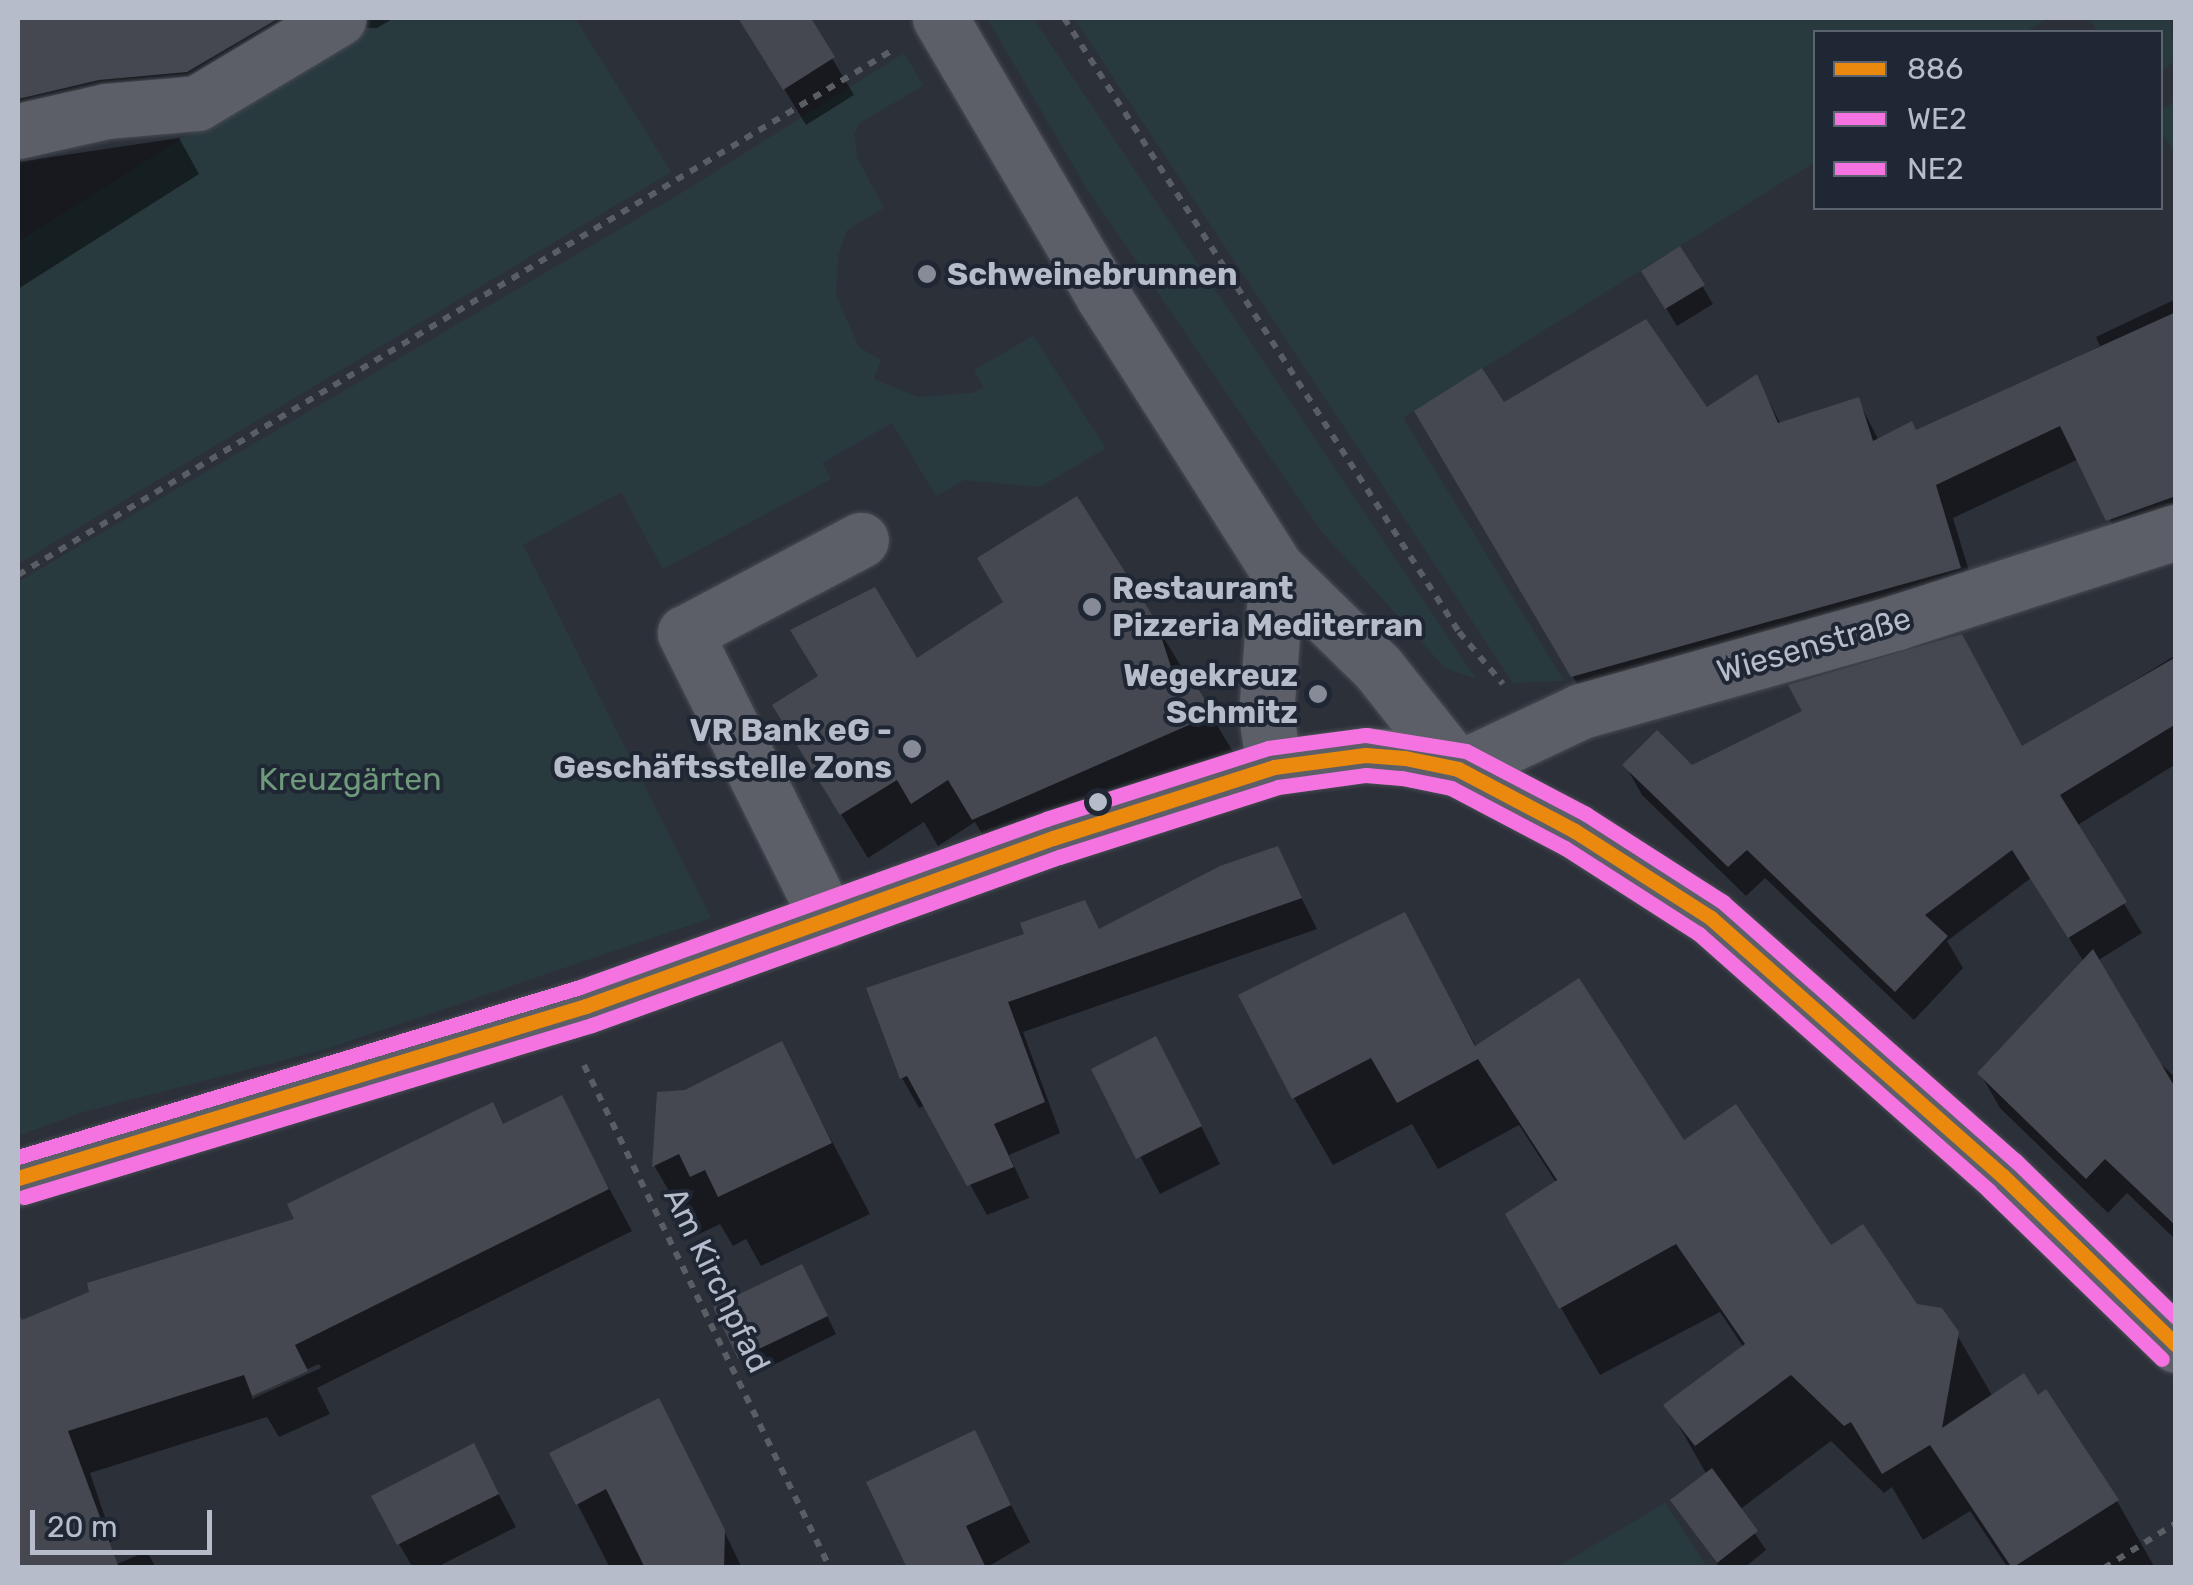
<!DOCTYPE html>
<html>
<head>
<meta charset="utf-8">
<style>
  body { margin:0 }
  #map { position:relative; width:2193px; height:1585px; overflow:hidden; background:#2c3039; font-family:Rubik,sans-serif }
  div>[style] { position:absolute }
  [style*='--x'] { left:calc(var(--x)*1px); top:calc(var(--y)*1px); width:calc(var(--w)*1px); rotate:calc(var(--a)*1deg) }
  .green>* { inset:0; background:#293a3f }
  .shadow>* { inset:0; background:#0007 }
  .building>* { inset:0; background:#454850 }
  .path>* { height:6px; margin-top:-3px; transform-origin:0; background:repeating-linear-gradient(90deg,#595e64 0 8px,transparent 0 16px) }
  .roads { filter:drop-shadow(0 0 2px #484b52) drop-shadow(0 0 2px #484b52) }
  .minor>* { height:55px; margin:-27.5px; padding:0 27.5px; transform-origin:27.5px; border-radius:27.5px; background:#5c5f67 }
  .bus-1>* { height:15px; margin:-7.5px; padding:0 7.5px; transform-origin:7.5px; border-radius:7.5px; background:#eb880e }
  .bus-2>* { height:15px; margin:-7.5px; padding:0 7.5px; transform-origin:7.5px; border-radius:7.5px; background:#f473e1 }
  .bus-3>* { height:15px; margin:-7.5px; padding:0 7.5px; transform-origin:7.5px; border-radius:7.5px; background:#f473e1 }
  .dots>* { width:28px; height:28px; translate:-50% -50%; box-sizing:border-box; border:5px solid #1f2634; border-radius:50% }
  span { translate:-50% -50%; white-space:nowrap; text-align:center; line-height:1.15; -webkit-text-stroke:8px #1f2634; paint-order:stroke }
  .poi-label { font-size:32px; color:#b6bcc9; font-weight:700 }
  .left { translate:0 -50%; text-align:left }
  .right { translate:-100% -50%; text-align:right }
  .street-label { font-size:32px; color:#b6bcc9 }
  .park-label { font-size:32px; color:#6e997b }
  .frame { position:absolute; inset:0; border:20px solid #b6bcc9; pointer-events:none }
  .legend { position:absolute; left:1813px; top:30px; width:350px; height:180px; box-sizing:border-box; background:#1f2634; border:2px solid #5b6270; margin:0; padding:12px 18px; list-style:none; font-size:30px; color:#b6bcc9 }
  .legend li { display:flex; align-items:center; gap:20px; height:50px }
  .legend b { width:50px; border:2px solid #5b6270 }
  .scale { position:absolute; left:30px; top:1510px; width:182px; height:45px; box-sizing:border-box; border:5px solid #b6bcc9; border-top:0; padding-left:12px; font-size:30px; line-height:35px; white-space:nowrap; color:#b6bcc9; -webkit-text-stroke:8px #1f2634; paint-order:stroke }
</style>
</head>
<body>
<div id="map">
  <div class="green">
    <i style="clip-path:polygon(372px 18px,575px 18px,671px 172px,18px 564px,18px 242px)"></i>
    <i style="clip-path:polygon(987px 18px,1033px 18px,1476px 679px,1445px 668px,1321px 531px,1087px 189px)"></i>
    <i style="clip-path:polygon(1074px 18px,2048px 18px,2024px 32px,1816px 32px,1815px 162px,1403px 418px,1564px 681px,1513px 683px)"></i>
    <i style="clip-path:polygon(2089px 18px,2170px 18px,2175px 61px,2161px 71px,2160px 32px,2098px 32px)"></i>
    <i style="clip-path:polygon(904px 53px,923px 86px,859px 123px,854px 134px,857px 158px,884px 208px,847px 230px,838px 256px,836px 296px,859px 347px,881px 360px,874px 379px,918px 397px,972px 393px,984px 388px,974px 370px,1033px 336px,1106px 448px,1040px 487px,964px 480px,936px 496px,892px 423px,822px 463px,831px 479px,663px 569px,621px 492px,523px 545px,711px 918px,326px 1049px,83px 1112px,18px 1136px,18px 582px,683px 192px)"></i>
    <i style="clip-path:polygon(2175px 101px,2175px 152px,2160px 131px,2161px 111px)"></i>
    <i style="clip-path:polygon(1665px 1503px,1707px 1567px,1557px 1567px)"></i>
  </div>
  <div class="shadow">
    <i style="clip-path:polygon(18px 18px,394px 18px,377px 28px,344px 27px,18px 145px)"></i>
    <i style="clip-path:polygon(741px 18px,815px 18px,809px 20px,854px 95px,806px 125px)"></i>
    <i style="clip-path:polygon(179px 138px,199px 174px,18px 289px,18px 162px)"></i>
    <i style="clip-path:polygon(1680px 249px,1713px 304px,1677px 326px,1654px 289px)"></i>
    <i style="clip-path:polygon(2176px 299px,2176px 536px,2127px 553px,2079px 459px,1953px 518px,1978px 601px,1592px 709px,1417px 412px,1503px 405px,1706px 410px,1756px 377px,1781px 425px,1858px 400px,1879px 441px,1916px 433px,2100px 346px,2096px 337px)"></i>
    <i style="clip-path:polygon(1154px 622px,1237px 758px,999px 862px,975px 822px,938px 846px,924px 822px,868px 858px,801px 749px,916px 661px)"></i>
    <i style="clip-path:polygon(2176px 655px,2176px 764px,2076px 826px,2142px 933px,2097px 961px,2154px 1058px,2176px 1078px,2176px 1240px,2127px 1193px,2108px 1213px,2000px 1108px,1980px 1073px,2084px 962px,2031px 878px,1947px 941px,1963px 968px,1914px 1020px,1765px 878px,1746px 896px,1642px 795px,1625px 765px,1692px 768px,2022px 749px)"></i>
    <i style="clip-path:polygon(1277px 849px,1317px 929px,1023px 1032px,1060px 1133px,1009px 1155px,1029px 1198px,987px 1215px,926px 1105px,919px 1108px,902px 1078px,1027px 935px,1084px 903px,1100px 931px)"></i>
    <i style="clip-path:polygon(1404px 915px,1477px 1048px,1683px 1143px,1956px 1333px,1993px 1397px,2117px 1501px,2155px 1568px,2008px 1568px,1970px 1511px,1923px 1540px,1892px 1487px,1884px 1493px,1831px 1441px,1739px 1510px,1766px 1550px,1744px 1568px,1720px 1568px,1673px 1501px,1707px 1475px,1667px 1405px,1744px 1348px,1720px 1312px,1600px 1375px,1561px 1308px,1557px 1184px,1519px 1125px,1438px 1169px,1412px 1124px,1333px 1165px,1294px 1098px)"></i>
    <i style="clip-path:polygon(781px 1044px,870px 1214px,761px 1266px,746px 1239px,733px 1246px,720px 1224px,695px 1236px,655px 1167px,659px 1094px,685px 1093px)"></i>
    <i style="clip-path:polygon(1095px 1070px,1176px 1076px,1220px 1164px,1160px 1194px)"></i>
    <i style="clip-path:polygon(evenodd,561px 1098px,632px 1231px,317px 1388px,330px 1414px,279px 1437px,267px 1417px,90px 1473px,113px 1541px,47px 1568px,30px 1568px,18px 1547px,18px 1324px,298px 1221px,561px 1098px,319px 1364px,321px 1368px,252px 1399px,252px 1393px,319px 1364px)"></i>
    <i style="clip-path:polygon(812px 1285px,836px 1334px,751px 1376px,741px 1358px)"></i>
    <i style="clip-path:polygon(658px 1401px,677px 1434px,742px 1568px,610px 1568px,552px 1454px)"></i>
    <i style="clip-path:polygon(974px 1433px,1030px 1542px,986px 1568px,910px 1568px)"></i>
    <i style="clip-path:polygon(473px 1446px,516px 1527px,435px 1568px,413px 1568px,399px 1544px)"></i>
    <i style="clip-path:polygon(147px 1551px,156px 1568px,108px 1568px)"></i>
  </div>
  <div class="building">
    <i style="clip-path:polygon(18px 18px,279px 18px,187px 72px,99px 80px,18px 99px)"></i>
    <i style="clip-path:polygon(738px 18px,811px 18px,835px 57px,783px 90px)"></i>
    <i style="clip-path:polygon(1680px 246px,1705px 285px,1665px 309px,1641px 271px)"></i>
    <i style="clip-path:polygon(2176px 312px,2176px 496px,2106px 521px,2060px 426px,1936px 485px,1961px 568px,1571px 677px,1414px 411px,1482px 368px,1504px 402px,1646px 319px,1707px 407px,1757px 374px,1778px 423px,1859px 397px,1873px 441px,1912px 421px,1916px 430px)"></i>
    <i style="clip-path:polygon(1077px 496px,1156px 621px,1173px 673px,1185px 668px,1214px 714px,972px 820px,948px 780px,911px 804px,897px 780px,840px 815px,772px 705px,818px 676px,790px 630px,875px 587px,917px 658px,1003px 602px,977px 558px)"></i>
    <i style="clip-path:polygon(1962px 634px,2022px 746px,2176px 657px,2176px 724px,2060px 795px,2127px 902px,2068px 938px,2012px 850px,1925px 915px,1948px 936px,1895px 992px,1747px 850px,1728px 867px,1622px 765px,1657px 730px,1692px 765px,1802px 711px,1788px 685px)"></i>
    <i style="clip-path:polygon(1278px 846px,1302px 898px,1008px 1002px,1045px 1102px,994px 1124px,1014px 1167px,967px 1186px,907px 1076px,900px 1079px,866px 988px,1024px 934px,1020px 923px,1085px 900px,1099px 929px,1220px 866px)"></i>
    <i style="clip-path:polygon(1405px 912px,1475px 1046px,1579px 978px,1684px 1140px,1736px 1104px,1831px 1245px,1863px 1224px,1917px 1304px,1942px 1308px,1959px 1332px,1942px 1428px,2024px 1373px,2038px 1395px,2046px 1389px,2119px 1500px,2012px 1568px,1930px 1445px,1882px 1474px,1851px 1422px,1844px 1426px,1791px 1375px,1695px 1446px,1663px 1405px,1745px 1344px,1676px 1244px,1559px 1309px,1505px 1214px,1557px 1180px,1478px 1059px,1397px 1103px,1371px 1058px,1292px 1099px,1238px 995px)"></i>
    <i style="clip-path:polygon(2093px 949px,2176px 1089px,2176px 1226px,2105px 1159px,2086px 1179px,1977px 1073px)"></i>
    <i style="clip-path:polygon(1156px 1036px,1202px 1126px,1136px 1159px,1091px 1069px)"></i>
    <i style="clip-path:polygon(782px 1041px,832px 1143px,718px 1197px,705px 1170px,690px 1177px,679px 1154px,652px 1167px,657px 1092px,685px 1090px)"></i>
    <i style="clip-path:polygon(562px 1095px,609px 1189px,295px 1345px,308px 1371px,252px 1396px,244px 1375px,68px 1431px,119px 1568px,18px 1568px,18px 1313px,22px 1320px,89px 1292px,87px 1283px,294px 1219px,287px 1204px,493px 1102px,503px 1124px)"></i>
    <i style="clip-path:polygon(802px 1264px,828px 1316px,738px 1359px,713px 1307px)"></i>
    <i style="clip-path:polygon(659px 1398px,725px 1530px,724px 1568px,645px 1568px,606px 1489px,576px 1505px,549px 1453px)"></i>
    <i style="clip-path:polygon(975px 1430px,1011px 1505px,966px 1526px,986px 1568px,907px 1568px,866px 1482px)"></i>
    <i style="clip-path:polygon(474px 1443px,499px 1494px,397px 1545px,371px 1496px)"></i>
    <i style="clip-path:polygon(1712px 1468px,1758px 1531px,1717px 1563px,1670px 1500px)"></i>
  </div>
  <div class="path">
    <i style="--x:1064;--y:18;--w:730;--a:57.25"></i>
    <i style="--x:1459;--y:632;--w:68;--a:49.8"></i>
    <i style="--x:18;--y:575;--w:1018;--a:-30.97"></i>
    <i style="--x:584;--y:1065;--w:560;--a:63.94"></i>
    <i style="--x:2104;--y:1568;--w:85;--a:-32"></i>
  </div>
  <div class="roads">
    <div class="minor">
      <i style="--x:940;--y:18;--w:322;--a:59.6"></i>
      <i style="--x:1103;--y:296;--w:324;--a:57.5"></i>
      <i style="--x:1277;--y:569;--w:141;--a:44.4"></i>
      <i style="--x:1378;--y:668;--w:129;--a:51.6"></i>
      <i style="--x:18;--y:131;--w:90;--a:-12.8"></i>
      <i style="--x:106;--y:111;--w:91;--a:-5"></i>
      <i style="--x:197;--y:103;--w:165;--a:-30.9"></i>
      <i style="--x:1274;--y:767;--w:53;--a:-98.7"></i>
      <i style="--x:1266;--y:715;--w:146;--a:-85.7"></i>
      <i style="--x:1458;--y:769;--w:136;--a:-25.2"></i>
      <i style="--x:1581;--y:711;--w:328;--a:-15.7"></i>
      <i style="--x:1897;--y:622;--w:293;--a:-17.9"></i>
      <i style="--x:828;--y:920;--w:321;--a:-116.5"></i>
      <i style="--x:685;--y:633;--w:199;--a:-27.9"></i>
      <i style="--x:18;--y:1178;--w:593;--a:-16.85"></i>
      <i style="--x:586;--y:1006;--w:496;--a:-19.8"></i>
      <i style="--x:1053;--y:838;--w:232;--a:-17.8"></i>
      <i style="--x:1274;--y:767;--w:92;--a:-7.5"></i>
      <i style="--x:1365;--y:755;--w:40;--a:4.3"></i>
      <i style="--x:1405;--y:758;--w:54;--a:11.7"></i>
      <i style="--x:1458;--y:769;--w:132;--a:27.9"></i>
      <i style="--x:1575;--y:831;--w:161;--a:32.6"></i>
      <i style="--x:1711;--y:918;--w:390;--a:41.5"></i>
      <i style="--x:2003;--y:1176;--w:242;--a:44.3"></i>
    </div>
  </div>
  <div class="bus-1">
    <i style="--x:18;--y:1178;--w:593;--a:-16.85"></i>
    <i style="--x:586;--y:1006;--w:496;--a:-19.8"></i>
    <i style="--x:1053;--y:838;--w:232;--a:-17.8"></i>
    <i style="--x:1274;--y:767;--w:92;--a:-7.5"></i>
    <i style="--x:1365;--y:755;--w:40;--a:4.3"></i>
    <i style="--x:1405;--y:758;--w:54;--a:11.7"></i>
    <i style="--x:1458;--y:769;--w:132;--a:27.9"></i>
    <i style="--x:1575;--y:831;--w:161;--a:32.6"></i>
    <i style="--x:1711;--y:918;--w:390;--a:41.5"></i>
    <i style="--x:2003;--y:1176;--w:242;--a:44.3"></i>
  </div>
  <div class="bus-2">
    <i style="--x:24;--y:1197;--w:593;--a:-16.85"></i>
    <i style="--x:592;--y:1025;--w:496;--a:-19.8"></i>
    <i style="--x:1059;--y:857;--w:230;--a:-17.7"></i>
    <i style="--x:1278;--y:787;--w:89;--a:-7.8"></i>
    <i style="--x:1366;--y:775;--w:36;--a:5"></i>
    <i style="--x:1402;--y:778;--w:50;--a:11.5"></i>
    <i style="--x:1451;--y:788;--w:129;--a:27.8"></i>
    <i style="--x:1565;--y:848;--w:159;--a:32.7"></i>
    <i style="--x:1699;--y:934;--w:387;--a:41.5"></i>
    <i style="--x:1989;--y:1191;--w:241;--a:44.2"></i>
  </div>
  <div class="bus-3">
    <i style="--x:18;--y:1157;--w:587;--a:-16.83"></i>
    <i style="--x:580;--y:987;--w:495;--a:-19.8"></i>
    <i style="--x:1046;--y:819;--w:233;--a:-17.7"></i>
    <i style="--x:1268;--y:748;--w:99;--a:-7.6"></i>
    <i style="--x:1366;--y:735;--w:101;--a:9.1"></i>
    <i style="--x:1466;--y:751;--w:136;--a:27.7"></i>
    <i style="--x:1586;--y:814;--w:163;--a:32.7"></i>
    <i style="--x:1723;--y:902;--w:391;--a:41.5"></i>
    <i style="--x:2016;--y:1161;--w:223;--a:44.3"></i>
  </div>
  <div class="dots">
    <i style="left:927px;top:274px;background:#868b97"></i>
    <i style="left:1092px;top:607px;background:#868b97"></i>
    <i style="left:1318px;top:694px;background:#868b97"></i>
    <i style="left:912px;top:749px;background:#868b97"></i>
    <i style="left:1098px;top:802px;background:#b6bcc9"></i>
  </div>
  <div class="poi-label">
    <span class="left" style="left:947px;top:274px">Schweinebrunnen</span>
    <span class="left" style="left:1112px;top:607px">Restaurant<br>Pizzeria Mediterran</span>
    <span class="right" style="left:1298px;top:694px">Wegekreuz<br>Schmitz</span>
    <span class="right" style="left:892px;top:749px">VR Bank eG -<br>Geschäftsstelle Zons</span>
  </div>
  <div class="street-label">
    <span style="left:1814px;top:645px;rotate:-16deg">Wiesenstraße</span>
    <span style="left:717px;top:1280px;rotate:64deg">Am Kirchpfad</span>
  </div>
  <div class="park-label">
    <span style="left:350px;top:779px">Kreuzgärten</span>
  </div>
  <div class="frame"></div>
  <ul class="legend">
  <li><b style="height:12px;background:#eb880e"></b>886</li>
  <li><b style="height:12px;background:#f473e1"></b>WE2</li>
  <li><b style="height:12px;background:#f473e1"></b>NE2</li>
  </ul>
  <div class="scale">20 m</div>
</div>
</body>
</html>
